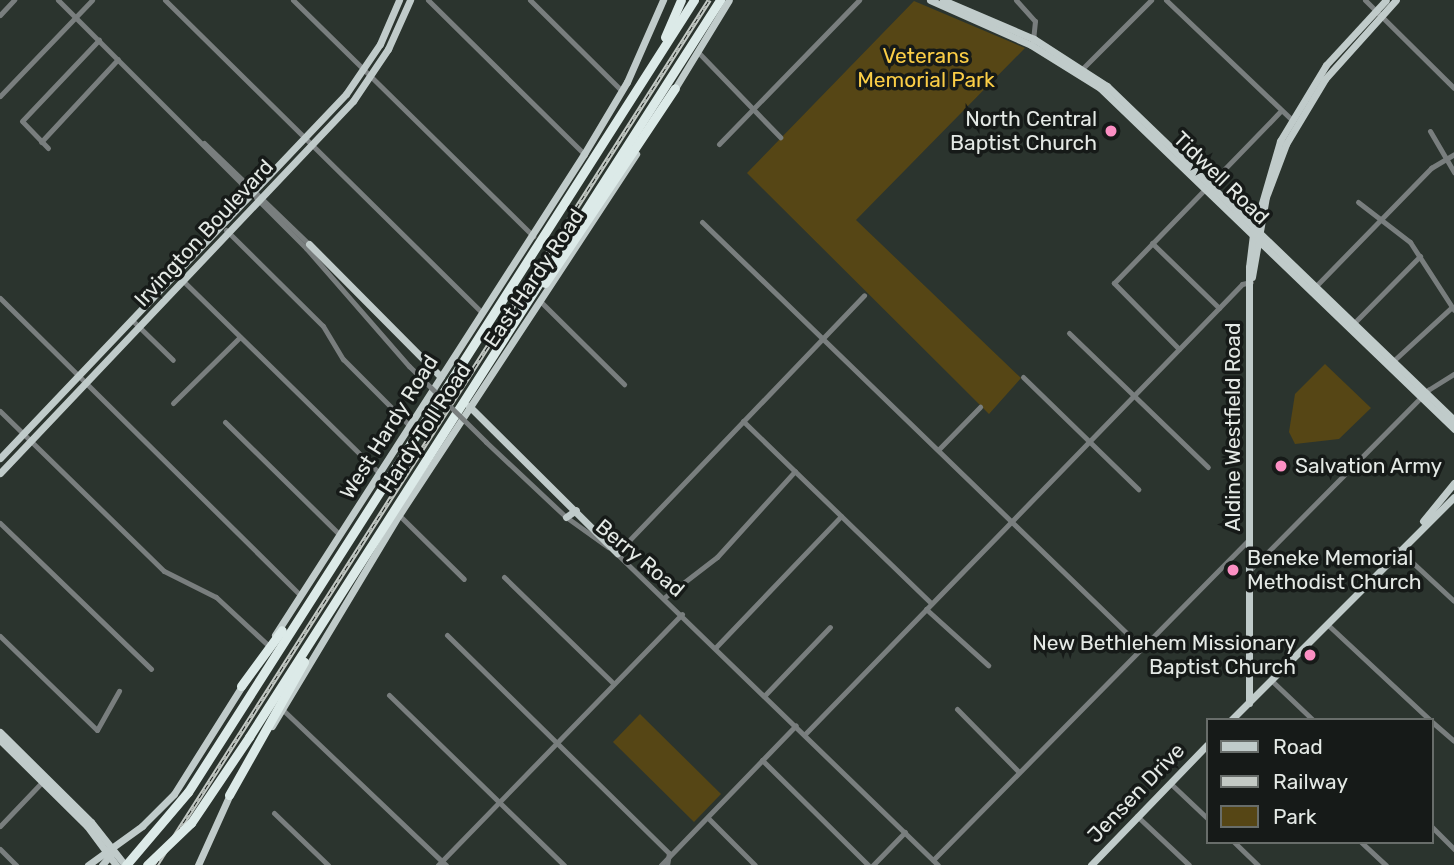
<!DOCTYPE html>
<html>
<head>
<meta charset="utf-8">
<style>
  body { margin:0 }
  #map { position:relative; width:1454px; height:865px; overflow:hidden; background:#2b342e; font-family:Rubik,sans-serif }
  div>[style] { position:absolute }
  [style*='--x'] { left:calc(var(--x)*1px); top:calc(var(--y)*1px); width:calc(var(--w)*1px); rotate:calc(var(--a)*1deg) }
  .green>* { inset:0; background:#564615 }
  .minor>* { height:5px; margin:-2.5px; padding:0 2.5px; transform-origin:2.5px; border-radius:2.5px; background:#797e7e }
  .major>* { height:7px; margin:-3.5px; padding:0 3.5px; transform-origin:3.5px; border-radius:3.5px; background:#c0cbca }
  .highway>* { height:9px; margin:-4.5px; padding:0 4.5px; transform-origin:4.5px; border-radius:4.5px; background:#dceae8 }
  .rail>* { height:4.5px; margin-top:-2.25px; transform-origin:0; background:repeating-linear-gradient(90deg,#161a18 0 5px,#c3c9c4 0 10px); box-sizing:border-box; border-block:2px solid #c3c9c4 }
  .minor-bridge>* { height:5px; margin:-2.5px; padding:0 2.5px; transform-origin:2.5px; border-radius:2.5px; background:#797e7e }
  .highway-bridge>* { height:9px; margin:-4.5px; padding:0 4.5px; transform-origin:4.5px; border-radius:4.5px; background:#dceae8 }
  .dots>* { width:19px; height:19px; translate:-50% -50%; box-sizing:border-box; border:4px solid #161a18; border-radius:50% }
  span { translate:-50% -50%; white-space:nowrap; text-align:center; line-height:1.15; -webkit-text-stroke:7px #161a18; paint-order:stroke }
  .park-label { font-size:21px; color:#facd46 }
  .poi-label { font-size:21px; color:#e4e9e5 }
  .right { translate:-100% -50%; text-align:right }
  .left { translate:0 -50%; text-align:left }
  .street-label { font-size:21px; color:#e4e9e5 }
  .legend { position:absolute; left:1206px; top:718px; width:228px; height:126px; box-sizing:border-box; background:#161a18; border:2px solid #686d6a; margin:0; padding:9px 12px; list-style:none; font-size:21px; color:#e4e9e5 }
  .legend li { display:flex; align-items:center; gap:14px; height:35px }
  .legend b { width:35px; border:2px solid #686d6a }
</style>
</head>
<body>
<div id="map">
  <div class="green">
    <i style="clip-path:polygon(914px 1px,1025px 48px,856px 220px,1021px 378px,989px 414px,747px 173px)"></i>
    <i style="clip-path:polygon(1325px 364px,1371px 408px,1339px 439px,1295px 444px,1289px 432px,1295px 394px)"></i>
    <i style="clip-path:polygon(640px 714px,721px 794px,694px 822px,613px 742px)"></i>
  </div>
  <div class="minor">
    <i style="--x:58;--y:0;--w:351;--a:45"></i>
    <i style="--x:306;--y:248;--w:157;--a:48.9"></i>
    <i style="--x:165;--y:0;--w:445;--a:44.6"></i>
    <i style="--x:293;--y:0;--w:337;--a:44.5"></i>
    <i style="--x:428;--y:0;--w:219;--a:44.6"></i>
    <i style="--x:530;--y:0;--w:129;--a:44.7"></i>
    <i style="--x:1016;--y:0;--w:28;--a:48"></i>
    <i style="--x:1035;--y:21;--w:20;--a:96"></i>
    <i style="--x:1166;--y:0;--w:175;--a:43.6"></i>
    <i style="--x:1365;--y:0;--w:125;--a:44.7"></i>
    <i style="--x:0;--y:15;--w:21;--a:-47"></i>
    <i style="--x:697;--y:51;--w:120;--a:46"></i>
    <i style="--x:1079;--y:72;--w:102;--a:-45"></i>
    <i style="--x:0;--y:96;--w:133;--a:-46.2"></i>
    <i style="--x:1430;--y:131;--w:48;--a:59.7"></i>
    <i style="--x:41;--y:142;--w:113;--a:-47.1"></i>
    <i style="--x:204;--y:143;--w:147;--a:43.9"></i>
    <i style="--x:719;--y:144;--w:201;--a:-45.8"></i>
    <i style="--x:48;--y:148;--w:37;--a:-134"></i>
    <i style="--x:22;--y:121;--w:112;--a:-46.5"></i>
    <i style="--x:1358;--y:202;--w:66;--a:37.6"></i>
    <i style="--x:1410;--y:242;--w:81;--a:57.1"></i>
    <i style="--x:702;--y:222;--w:610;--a:44.07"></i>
    <i style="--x:226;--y:230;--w:136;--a:44.7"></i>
    <i style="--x:323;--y:326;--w:39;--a:59"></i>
    <i style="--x:343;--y:359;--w:95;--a:45"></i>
    <i style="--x:1152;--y:243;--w:93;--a:44.1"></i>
    <i style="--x:174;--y:272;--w:289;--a:44.4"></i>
    <i style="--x:1314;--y:288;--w:168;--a:-45.7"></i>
    <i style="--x:1431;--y:168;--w:27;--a:-31"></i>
    <i style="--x:0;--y:298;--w:419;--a:44.7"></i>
    <i style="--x:541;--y:302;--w:117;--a:44.7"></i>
    <i style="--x:132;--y:320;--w:57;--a:44.3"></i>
    <i style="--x:1352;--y:325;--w:97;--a:-45.4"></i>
    <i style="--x:1069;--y:333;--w:193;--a:44"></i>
    <i style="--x:1179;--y:349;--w:93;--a:-134.6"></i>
    <i style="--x:1114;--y:283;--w:238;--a:-45.9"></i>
    <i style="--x:1391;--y:363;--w:83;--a:-42.6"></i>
    <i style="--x:1023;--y:377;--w:161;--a:44.2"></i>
    <i style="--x:173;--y:403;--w:94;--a:-44.6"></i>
    <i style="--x:0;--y:411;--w:229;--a:44.3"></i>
    <i style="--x:164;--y:571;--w:58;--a:26.6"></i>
    <i style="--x:216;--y:597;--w:72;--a:42.8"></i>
    <i style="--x:743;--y:421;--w:262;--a:44.1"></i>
    <i style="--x:225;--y:422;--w:161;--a:44.5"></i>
    <i style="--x:486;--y:442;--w:110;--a:43.2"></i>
    <i style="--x:566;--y:517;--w:52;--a:35.5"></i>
    <i style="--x:939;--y:449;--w:59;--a:-45.7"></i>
    <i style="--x:399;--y:515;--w:91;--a:44.6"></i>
    <i style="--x:0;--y:523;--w:210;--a:44"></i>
    <i style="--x:1398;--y:549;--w:76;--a:42.9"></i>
    <i style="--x:616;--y:553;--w:448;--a:44.1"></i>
    <i style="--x:617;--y:553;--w:357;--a:-46.2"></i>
    <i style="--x:1249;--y:571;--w:255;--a:-45.3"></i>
    <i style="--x:1428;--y:390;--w:31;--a:-32"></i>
    <i style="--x:504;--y:577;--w:152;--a:44.2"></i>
    <i style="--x:665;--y:597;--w:66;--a:-37.6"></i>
    <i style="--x:717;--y:557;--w:116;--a:-47.8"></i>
    <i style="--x:926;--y:609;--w:84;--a:42.1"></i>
    <i style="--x:1327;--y:624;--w:141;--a:43"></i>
    <i style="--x:447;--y:635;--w:311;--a:44.5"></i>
    <i style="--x:669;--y:853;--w:12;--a:99"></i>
    <i style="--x:0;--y:636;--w:135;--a:44.1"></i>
    <i style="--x:97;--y:730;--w:45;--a:-60.6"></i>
    <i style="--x:716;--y:647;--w:181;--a:-46.3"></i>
    <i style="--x:1271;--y:680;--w:58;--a:43.6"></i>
    <i style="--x:389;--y:695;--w:244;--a:44.2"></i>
    <i style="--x:765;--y:695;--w:94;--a:-46.3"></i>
    <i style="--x:957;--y:709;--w:88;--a:45.5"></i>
    <i style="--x:283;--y:710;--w:225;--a:43.6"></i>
    <i style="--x:1431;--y:721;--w:30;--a:41"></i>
    <i style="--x:805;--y:734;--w:594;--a:-45.82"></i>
    <i style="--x:1219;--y:308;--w:33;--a:-46"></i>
    <i style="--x:1242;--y:284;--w:9;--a:-13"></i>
    <i style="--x:762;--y:760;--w:149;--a:44.7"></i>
    <i style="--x:1170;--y:783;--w:51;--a:43.4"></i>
    <i style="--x:274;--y:813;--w:75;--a:43.9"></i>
    <i style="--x:1137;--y:816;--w:71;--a:43.3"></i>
    <i style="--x:708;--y:818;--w:66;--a:45"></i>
    <i style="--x:0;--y:826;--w:64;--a:-46.3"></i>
    <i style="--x:1431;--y:826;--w:33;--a:45"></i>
    <i style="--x:1234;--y:842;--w:33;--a:44"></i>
    <i style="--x:1361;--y:842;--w:34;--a:43"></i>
    <i style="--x:0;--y:849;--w:23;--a:45"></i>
    <i style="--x:933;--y:860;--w:450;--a:-45.4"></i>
    <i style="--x:438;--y:865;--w:350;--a:-45.8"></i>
    <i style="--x:661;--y:865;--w:194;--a:-46"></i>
    <i style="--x:873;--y:865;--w:46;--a:-45.9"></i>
  </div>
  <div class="major">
    <i style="--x:930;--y:0;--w:111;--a:24"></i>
    <i style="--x:1031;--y:45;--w:81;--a:31.9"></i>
    <i style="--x:1100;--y:88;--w:492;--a:43.9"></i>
    <i style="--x:943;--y:0;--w:99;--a:23.2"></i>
    <i style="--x:1034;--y:39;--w:87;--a:32.8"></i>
    <i style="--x:1107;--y:86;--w:482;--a:43.9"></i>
    <i style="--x:674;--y:90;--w:105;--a:-58.6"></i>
    <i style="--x:309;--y:244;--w:187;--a:45.2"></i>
    <i style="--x:1252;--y:277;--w:81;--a:-80.1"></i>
    <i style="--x:1266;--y:197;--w:57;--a:-69.3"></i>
    <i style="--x:1286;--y:144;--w:76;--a:-59"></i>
    <i style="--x:1325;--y:79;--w:106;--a:-48.1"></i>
    <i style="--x:469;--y:406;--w:209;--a:44.8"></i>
    <i style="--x:0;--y:458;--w:502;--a:-46.45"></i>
    <i style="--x:346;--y:94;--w:60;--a:-55.8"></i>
    <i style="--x:380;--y:44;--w:48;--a:-66.6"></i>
    <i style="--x:0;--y:473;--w:513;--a:-46.5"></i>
    <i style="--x:353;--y:101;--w:63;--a:-56.1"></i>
    <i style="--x:388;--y:49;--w:54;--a:-65.8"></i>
    <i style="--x:566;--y:517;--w:12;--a:-35"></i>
    <i style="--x:1423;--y:521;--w:49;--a:-50.8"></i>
    <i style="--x:275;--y:635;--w:572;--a:-57.28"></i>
    <i style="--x:584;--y:154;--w:84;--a:-59.2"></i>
    <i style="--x:627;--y:82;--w:90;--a:-66.3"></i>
    <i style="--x:1249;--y:703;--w:436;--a:-90"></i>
    <i style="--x:1249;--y:267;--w:33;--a:-83"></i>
    <i style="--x:1253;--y:234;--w:97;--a:-73.8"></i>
    <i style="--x:1280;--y:141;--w:89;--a:-58.8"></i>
    <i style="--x:1326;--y:65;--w:88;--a:-47.3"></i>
    <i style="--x:1231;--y:720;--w:315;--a:-45"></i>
    <i style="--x:272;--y:726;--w:246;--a:-59"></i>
    <i style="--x:399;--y:515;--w:432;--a:-56.7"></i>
    <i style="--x:0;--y:732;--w:128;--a:44.7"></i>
    <i style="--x:91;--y:822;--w:55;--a:51.7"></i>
    <i style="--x:0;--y:740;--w:122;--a:44.7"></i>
    <i style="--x:87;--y:826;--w:49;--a:53.4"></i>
    <i style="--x:88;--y:865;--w:67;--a:-35.8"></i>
    <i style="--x:142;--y:826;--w:45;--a:-45"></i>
    <i style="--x:174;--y:794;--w:131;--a:-57.8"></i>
    <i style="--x:102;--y:865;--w:16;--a:-50"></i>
    <i style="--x:198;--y:865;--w:80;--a:-65.7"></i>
    <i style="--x:1091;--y:865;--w:167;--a:-46"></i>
  </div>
  <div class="highway">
    <i style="--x:665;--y:37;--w:40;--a:-66.6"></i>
    <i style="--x:545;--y:283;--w:234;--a:-56.3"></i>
    <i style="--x:241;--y:686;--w:69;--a:-53.8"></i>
    <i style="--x:249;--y:737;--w:875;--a:-57.42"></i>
    <i style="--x:229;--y:795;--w:153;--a:-60.6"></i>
    <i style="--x:126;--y:865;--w:96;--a:-49.7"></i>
    <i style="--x:188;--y:792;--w:940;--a:-57.43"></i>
  </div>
  <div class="rail">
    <i style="--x:156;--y:865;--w:1027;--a:-57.41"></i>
  </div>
  <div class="minor-bridge">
    <i style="--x:409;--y:366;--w:108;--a:44.6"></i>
  </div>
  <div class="highway-bridge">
    <i style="--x:147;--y:865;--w:61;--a:-43.7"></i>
    <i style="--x:191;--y:823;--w:104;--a:-56"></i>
  </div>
  <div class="dots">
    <i style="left:1111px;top:131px;background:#fc8fc3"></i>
    <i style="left:1281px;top:466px;background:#fc8fc3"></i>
    <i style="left:1233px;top:570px;background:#fc8fc3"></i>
    <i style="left:1310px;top:655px;background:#fc8fc3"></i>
  </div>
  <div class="park-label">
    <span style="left:926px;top:68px">Veterans<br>Memorial Park</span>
  </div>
  <div class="poi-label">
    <span class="right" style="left:1097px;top:131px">North Central<br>Baptist Church</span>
    <span class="left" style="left:1295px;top:466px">Salvation Army</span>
    <span class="left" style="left:1247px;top:570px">Beneke Memorial<br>Methodist Church</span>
    <span class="right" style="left:1296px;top:655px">New Bethlehem Missionary<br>Baptist Church</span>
  </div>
  <div class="street-label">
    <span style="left:1221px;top:178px;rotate:44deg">Tidwell Road</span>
    <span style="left:204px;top:233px;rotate:-47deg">Irvington Boulevard</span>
    <span style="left:534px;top:278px;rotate:-56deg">East Hardy Road</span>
    <span style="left:389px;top:427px;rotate:-58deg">West Hardy Road</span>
    <span style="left:1233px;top:427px;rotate:-90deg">Aldine Westfield Road</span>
    <span style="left:425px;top:428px;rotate:-57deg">Hardy Toll Road</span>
    <span style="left:640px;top:558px;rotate:40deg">Berry Road</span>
    <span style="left:1136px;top:793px;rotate:-46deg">Jensen Drive</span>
  </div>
  <ul class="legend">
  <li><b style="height:9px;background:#c0cbca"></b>Road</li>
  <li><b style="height:9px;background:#c3c9c4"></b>Railway</li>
  <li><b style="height:19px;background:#564615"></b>Park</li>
  </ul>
</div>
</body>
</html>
